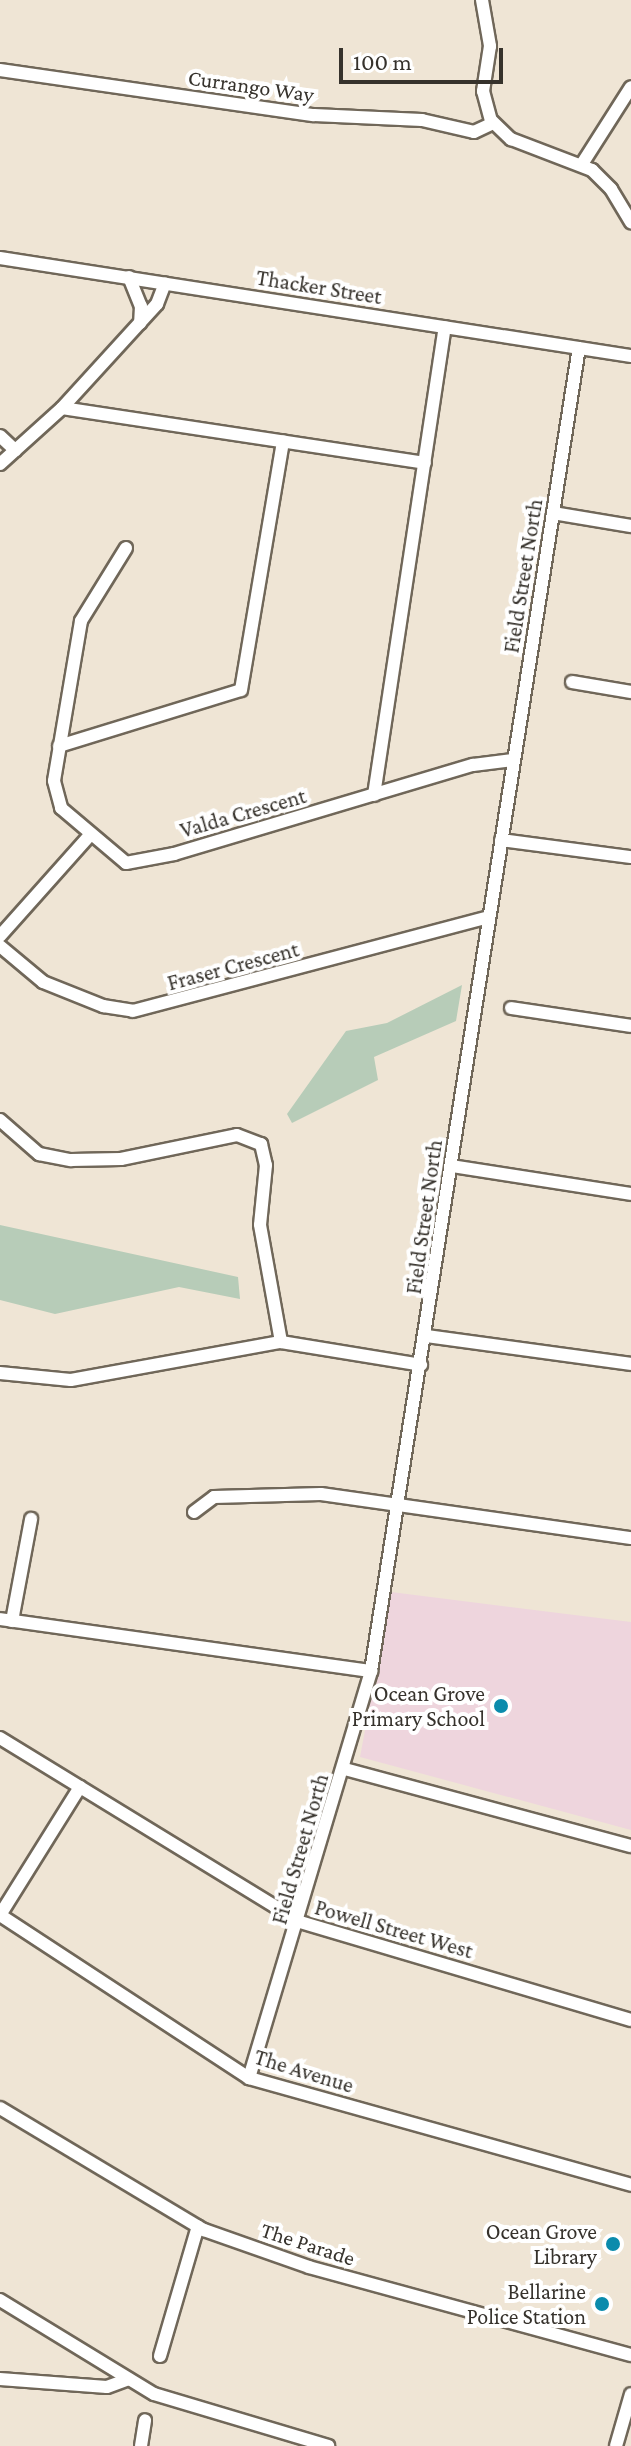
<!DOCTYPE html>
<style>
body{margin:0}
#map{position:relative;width:631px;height:2446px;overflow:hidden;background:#efe5d5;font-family:"Crimson Pro",serif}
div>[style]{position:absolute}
.education>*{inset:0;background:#eed5dd}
.green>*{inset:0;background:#b7ccb8}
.roads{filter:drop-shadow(2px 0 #706759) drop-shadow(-2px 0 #706759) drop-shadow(0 2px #706759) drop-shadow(0 -2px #706759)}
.minor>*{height:12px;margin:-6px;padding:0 6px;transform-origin:6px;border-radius:6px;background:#fff}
.dots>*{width:22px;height:22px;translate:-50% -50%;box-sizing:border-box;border:4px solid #fff;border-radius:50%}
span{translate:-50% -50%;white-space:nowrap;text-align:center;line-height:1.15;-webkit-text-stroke:8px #fff;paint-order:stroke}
.street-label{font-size:22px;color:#36322c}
.poi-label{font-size:22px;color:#36322c}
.right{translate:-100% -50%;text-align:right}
.scale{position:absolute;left:339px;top:48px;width:164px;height:36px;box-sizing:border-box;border:4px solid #36322c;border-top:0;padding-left:10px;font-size:24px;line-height:28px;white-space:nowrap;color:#36322c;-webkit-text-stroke:6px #fff;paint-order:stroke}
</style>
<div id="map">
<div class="education">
<i style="clip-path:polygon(391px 1592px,631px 1622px,631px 1830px,360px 1757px)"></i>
</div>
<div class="green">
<i style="clip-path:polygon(462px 985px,456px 1021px,374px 1057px,378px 1080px,292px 1123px,287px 1114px,346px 1031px,387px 1023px)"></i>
<i style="clip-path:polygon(0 1225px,238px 1277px,240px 1299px,179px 1287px,55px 1314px,0 1300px)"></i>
</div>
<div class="roads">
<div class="minor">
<i style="left:482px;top:0;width:47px;rotate:80.1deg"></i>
<i style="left:490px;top:46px;width:46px;rotate:98.8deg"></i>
<i style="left:483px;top:91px;width:30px;rotate:75deg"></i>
<i style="left:491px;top:120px;width:28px;rotate:44deg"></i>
<i style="left:511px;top:139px;width:87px;rotate:20.9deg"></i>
<i style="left:592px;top:170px;width:27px;rotate:45deg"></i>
<i style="left:611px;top:189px;width:39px;rotate:59deg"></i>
<i style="left:0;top:70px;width:317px;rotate:8.2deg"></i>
<i style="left:314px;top:115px;width:108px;rotate:2.7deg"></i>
<i style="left:422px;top:120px;width:53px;rotate:13deg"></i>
<i style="left:474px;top:132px;width:21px;rotate:-25deg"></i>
<i style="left:582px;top:164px;width:91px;rotate:-57.5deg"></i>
<i style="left:0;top:258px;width:639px;rotate:8.83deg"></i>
<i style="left:129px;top:277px;width:31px;rotate:68deg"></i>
<i style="left:141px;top:306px;width:17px;rotate:93deg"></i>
<i style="left:62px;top:408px;width:367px;rotate:8.6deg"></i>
<i style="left:0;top:436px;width:21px;rotate:43deg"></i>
<i style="left:0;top:464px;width:84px;rotate:-42.1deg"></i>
<i style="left:62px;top:408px;width:141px;rotate:-47.6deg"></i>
<i style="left:157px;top:304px;width:22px;rotate:-69deg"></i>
<i style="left:553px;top:513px;width:79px;rotate:9.5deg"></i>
<i style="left:126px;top:548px;width:86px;rotate:121.7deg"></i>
<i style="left:81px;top:621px;width:162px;rotate:99.6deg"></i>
<i style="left:54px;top:781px;width:28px;rotate:75deg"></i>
<i style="left:61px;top:808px;width:85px;rotate:40.2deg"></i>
<i style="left:126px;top:863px;width:49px;rotate:-10.6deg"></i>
<i style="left:174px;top:854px;width:312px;rotate:-16.6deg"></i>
<i style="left:473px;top:765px;width:40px;rotate:-7.1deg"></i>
<i style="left:572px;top:682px;width:60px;rotate:9.6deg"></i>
<i style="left:59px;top:746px;width:190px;rotate:-17.1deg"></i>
<i style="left:241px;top:690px;width:252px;rotate:-80.4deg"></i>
<i style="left:374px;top:795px;width:473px;rotate:-81.4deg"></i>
<i style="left:501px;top:840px;width:131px;rotate:7.5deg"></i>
<i style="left:0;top:936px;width:135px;rotate:-48.3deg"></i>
<i style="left:0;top:946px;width:56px;rotate:39.9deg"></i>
<i style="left:43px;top:982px;width:65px;rotate:21.8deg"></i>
<i style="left:103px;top:1006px;width:30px;rotate:9deg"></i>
<i style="left:133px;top:1011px;width:368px;rotate:-14.8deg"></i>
<i style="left:511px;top:1008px;width:121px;rotate:8.5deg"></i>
<i style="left:0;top:1120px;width:52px;rotate:41.1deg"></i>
<i style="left:39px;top:1154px;width:33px;rotate:11deg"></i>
<i style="left:71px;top:1160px;width:50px;rotate:-1.1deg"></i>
<i style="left:121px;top:1159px;width:118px;rotate:-11.7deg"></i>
<i style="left:237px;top:1135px;width:26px;rotate:21deg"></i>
<i style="left:261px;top:1144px;width:22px;rotate:77deg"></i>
<i style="left:266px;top:1165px;width:60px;rotate:95.7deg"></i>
<i style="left:260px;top:1225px;width:119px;rotate:79.8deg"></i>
<i style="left:452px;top:1166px;width:181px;rotate:8.9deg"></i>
<i style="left:427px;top:1336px;width:206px;rotate:7.8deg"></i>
<i style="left:0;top:1373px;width:71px;rotate:5.6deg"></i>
<i style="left:71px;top:1380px;width:213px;rotate:-10.3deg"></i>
<i style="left:281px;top:1342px;width:142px;rotate:9.3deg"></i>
<i style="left:194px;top:1512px;width:25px;rotate:-37deg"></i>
<i style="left:214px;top:1497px;width:107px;rotate:-1.6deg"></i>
<i style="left:321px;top:1494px;width:313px;rotate:8.1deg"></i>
<i style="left:0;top:1619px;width:375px;rotate:8deg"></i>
<i style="left:12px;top:1621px;width:104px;rotate:-79.4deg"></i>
<i style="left:0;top:1738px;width:352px;rotate:31.5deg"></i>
<i style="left:300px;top:1922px;width:345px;rotate:16.5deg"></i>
<i style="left:345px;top:1769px;width:296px;rotate:15.1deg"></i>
<i style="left:0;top:1915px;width:298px;rotate:33.2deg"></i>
<i style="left:249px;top:2078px;width:397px;rotate:15.6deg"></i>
<i style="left:0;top:1915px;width:151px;rotate:-58deg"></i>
<i style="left:249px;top:2078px;width:425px;rotate:-73.3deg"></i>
<i style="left:371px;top:1671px;width:1339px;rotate:-81.07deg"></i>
<i style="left:0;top:2108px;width:238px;rotate:30.9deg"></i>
<i style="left:204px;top:2230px;width:111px;rotate:19.4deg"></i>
<i style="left:309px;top:2267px;width:334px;rotate:15.3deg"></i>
<i style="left:0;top:2300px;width:180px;rotate:31.4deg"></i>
<i style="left:154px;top:2394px;width:182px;rotate:16.6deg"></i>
<i style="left:160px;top:2356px;width:135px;rotate:-73.7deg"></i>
<i style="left:0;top:2379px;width:107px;rotate:4.3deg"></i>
<i style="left:107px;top:2387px;width:23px;rotate:-20deg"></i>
<i style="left:141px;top:2446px;width:26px;rotate:-81deg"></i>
<i style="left:616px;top:2446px;width:54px;rotate:-73.9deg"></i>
</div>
</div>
<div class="dots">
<i style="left:501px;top:1706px;background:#0b8bac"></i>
<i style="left:613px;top:2244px;background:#0b8bac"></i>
<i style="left:602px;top:2304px;background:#0b8bac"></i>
</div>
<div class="street-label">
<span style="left:251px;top:86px;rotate:8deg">Currango Way</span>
<span style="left:319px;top:287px;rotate:9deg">Thacker Street</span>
<span style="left:523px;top:576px;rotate:-81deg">Field Street North</span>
<span style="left:243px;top:813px;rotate:-16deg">Valda Crescent</span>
<span style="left:233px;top:966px;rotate:-15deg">Fraser Crescent</span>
<span style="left:424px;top:1217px;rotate:-82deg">Field Street North</span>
<span style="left:300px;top:1849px;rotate:-74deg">Field Street North</span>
<span style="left:394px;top:1929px;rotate:16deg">Powell Street West</span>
<span style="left:304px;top:2071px;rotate:17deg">The Avenue</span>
<span style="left:308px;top:2244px;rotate:18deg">The Parade</span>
</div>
<div class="poi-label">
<span class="right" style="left:485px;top:1706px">Ocean Grove<br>Primary School</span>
<span class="right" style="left:597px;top:2244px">Ocean Grove<br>Library</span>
<span class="right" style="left:586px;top:2304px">Bellarine<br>Police Station</span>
</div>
<div class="scale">100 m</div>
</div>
